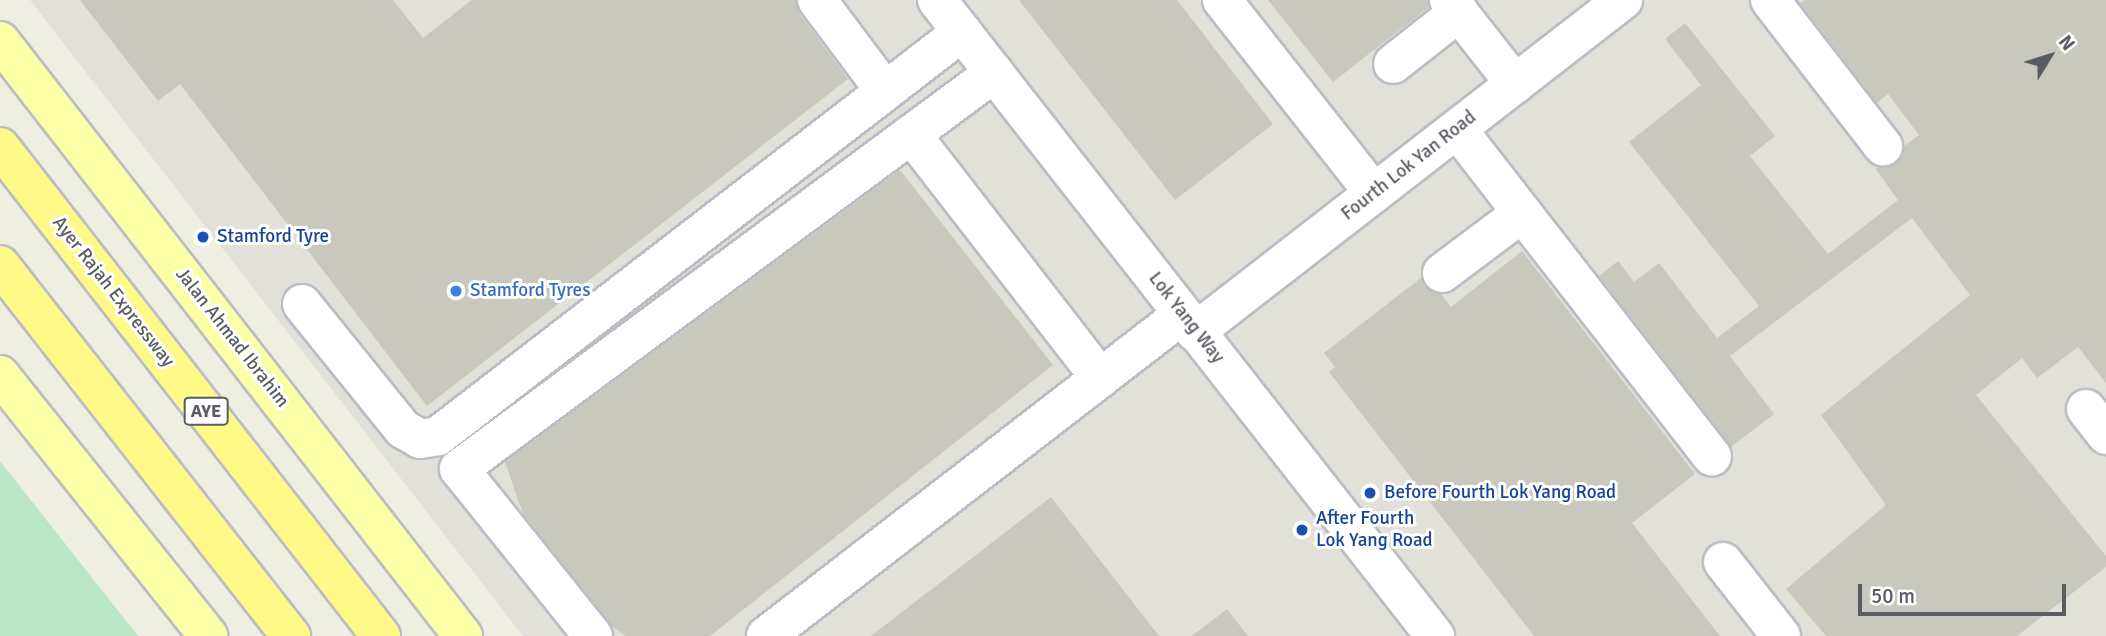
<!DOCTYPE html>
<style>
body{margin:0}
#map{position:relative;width:2106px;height:636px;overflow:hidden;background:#eeeee1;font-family:Signika,sans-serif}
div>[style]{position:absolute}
.industrial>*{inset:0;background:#e1e0d9}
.green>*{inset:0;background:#bbe8c4}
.building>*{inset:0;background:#c9c8be}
.roads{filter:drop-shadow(2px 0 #bcbdc4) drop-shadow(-2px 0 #bcbdc4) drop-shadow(0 2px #bcbdc4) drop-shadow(0 -2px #bcbdc4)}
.minor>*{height:38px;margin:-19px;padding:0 19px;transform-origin:19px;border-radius:19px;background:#fff}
.major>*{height:38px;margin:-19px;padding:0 19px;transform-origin:19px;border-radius:19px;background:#fbffa5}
.highway>*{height:38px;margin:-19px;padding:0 19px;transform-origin:19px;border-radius:19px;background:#fff987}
.dots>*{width:19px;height:19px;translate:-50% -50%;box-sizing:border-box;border:4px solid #fff;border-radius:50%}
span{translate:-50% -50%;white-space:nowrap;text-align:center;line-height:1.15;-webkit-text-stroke:6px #fff;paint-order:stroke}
.shield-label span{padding:2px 5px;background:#fff;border:2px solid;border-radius:5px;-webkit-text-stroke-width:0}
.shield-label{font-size:18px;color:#5a5c63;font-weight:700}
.street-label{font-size:19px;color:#5a5c63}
.transit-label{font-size:19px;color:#164399}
.left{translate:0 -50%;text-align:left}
.shop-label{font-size:19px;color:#366cbe}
.north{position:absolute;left:2015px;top:21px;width:70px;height:70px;-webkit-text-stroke:5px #fff;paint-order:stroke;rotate:52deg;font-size:19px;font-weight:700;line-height:28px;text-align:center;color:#5a5c63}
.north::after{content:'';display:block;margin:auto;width:24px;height:32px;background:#5a5c63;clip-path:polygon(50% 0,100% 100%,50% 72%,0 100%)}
.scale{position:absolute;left:1858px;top:584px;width:208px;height:32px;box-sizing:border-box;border:4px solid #5a5c63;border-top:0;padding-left:9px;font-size:21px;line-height:24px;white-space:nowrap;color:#5a5c63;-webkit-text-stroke:5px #fff;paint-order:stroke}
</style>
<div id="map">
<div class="industrial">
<i style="clip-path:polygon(30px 0,2106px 0,2106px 636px,523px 636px)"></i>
</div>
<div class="green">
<i style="clip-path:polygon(0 461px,138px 636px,0 636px)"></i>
</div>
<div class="building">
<i style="clip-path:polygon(80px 0,393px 0,423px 38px,472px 0,796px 0,799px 13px,848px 79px,427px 406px,180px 84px,158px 101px)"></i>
<i style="clip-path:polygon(1019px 0,1177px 0,1273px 124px,1175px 200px)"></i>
<i style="clip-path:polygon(1268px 0,1428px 0,1429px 7px,1333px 82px)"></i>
<i style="clip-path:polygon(1805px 0,2106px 0,2106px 383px,2078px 347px,2037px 378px,2022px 358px,1976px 395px,2106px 556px,2106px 567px,2017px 636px,1826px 636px,1786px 589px,1886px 505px,1821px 415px,1970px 295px,1912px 218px,1730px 356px,1774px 414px,1731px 447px,1599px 276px,1618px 261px,1634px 282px,1659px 263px,1717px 338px,1759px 306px,1629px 142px,1701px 85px,1665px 39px,1685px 23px,1775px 136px,1750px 156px,1828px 254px,1898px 200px,1875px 168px,1896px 164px,1904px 146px,1919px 135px,1888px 94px,1877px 103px,1800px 3px)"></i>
<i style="clip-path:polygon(900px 170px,1053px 365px,710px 636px,625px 636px,611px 625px,523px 514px,505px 462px)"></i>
<i style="clip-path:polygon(1522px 251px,1695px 474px,1632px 523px,1720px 636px,1534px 636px,1329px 372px,1335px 367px,1324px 353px,1421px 278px,1425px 287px,1441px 294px,1451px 307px)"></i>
<i style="clip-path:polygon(1051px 497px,1159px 636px,871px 636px)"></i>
<i style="clip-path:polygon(1227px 609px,1248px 636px,1192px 636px)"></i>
</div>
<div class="roads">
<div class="minor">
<i style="left:817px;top:0;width:114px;rotate:53.2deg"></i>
<i style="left:937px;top:0;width:808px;rotate:51.94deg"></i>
<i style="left:1222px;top:0;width:246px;rotate:51.8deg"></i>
<i style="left:1449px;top:0;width:107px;rotate:51.8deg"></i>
<i style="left:1770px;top:0;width:185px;rotate:52.3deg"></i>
<i style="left:1393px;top:64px;width:84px;rotate:-38.2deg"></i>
<i style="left:1457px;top:129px;width:415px;rotate:52.1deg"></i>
<i style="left:911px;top:134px;width:309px;rotate:52.2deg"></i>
<i style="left:1442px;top:273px;width:100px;rotate:-36.9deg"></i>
<i style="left:302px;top:304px;width:161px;rotate:51.1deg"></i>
<i style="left:403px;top:429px;width:20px;rotate:30deg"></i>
<i style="left:420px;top:439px;width:18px;rotate:-9deg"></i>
<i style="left:438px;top:436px;width:662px;rotate:-37.63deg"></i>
<i style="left:1195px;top:332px;width:542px;rotate:-37.8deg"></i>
<i style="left:2086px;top:409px;width:33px;rotate:52deg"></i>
<i style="left:1723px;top:562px;width:94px;rotate:51.9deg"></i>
<i style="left:593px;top:636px;width:214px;rotate:-128.7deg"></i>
<i style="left:459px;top:469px;width:666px;rotate:-36.51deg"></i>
<i style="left:766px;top:636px;width:525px;rotate:-37.66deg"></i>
</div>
<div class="major">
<i style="left:0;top:41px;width:754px;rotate:52.11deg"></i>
<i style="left:0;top:375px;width:334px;rotate:51.4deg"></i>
</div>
<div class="highway">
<i style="left:0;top:147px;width:620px;rotate:52.08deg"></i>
<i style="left:0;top:265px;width:472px;rotate:51.9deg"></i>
</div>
</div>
<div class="dots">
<i style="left:203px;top:237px;background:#1a4fb4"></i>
<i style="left:456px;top:291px;background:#3f7fe0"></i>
<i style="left:1370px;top:493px;background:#1a4fb4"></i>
<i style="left:1302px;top:530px;background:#1a4fb4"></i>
</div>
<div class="shield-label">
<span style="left:206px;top:411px">AYE</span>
</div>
<div class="street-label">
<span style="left:1409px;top:166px;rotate:-38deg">Fourth Lok Yan Road</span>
<span style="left:113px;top:292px;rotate:52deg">Ayer Rajah Expressway</span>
<span style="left:1186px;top:318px;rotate:52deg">Lok Yang Way</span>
<span style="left:232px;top:338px;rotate:52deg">Jalan Ahmad Ibrahim</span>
</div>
<div class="transit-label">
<span class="left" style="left:217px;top:237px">Stamford Tyre</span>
<span class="left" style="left:1384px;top:493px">Before Fourth Lok Yang Road</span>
<span class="left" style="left:1316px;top:530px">After Fourth<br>Lok Yang Road</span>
</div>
<div class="shop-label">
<span class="left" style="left:470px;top:291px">Stamford Tyres</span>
</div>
<div class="north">N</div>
<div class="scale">50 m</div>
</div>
